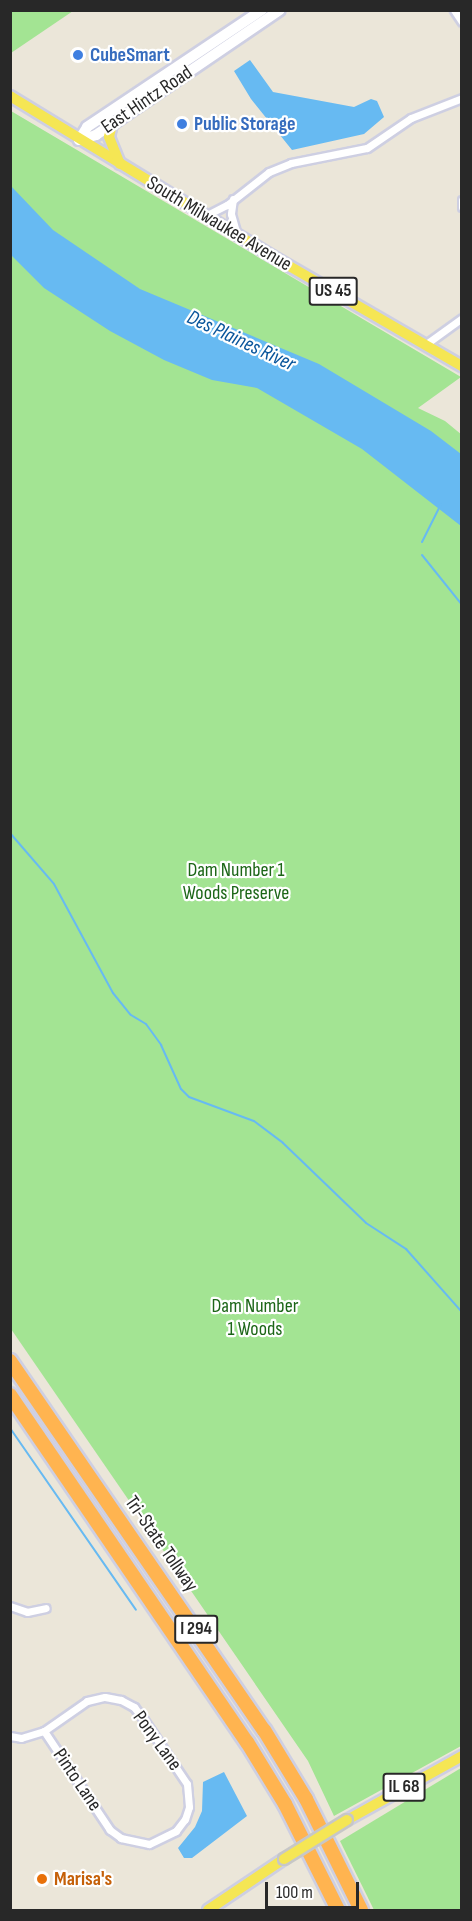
<!DOCTYPE html>
<style>
body{margin:0}
#map{position:relative;width:472px;height:1921px;overflow:hidden;background:#ebe6d9;font-family:"Sofia Sans Condensed",sans-serif}
div>[style]{position:absolute}
.green>*{inset:0;background:#a3e493}
.water>*{inset:0;background:#67baf2}
.stream>*{height:2px;margin:-1px;padding:0 1px;transform-origin:1px;border-radius:1px;background:#67baf2}
.roads{filter:drop-shadow(2px 0 #cecfe2) drop-shadow(-2px 0 #cecfe2) drop-shadow(0 2px #cecfe2) drop-shadow(0 -2px #cecfe2)}
.street>*{height:7px;margin:-3.5px;padding:0 3.5px;transform-origin:3.5px;border-radius:3.5px;background:#fff}
.secondary>*{height:10px;margin:-5px;padding:0 5px;transform-origin:5px;border-radius:5px;background:#fff}
.primary>*{height:10px;margin:-5px;padding:0 5px;transform-origin:5px;border-radius:5px;background:#f5e654}
.highway>*{height:14px;margin:-7px;padding:0 7px;transform-origin:7px;border-radius:7px;background:#ffb450}
.bridges{filter:drop-shadow(2px 0 #c7c7c7) drop-shadow(-2px 0 #c7c7c7) drop-shadow(0 2px #c7c7c7) drop-shadow(0 -2px #c7c7c7)}
.primary-bridge>*{height:10px;margin:-5px;padding:0 5px;transform-origin:5px;border-radius:5px;background:#f5e654}
.dots>*{width:16px;height:16px;translate:-50% -50%;box-sizing:border-box;border:3px solid #fff;border-radius:50%}
span{translate:-50% -50%;white-space:nowrap;text-align:center;line-height:1.15;-webkit-text-stroke:4.5px #fff;paint-order:stroke}
.shield-label span{padding:2px 4px;background:#fff;border:2px solid;border-radius:4px;-webkit-text-stroke-width:0}
.shield-label{font-size:18px;color:#282828;font-weight:700}
.shop-label{font-size:20px;color:#366cbe;font-weight:700}
.left{translate:0 -50%;text-align:left}
.street-label{font-size:20px;color:#282828}
.park-label{font-size:20px;color:#1c6617}
.food-label{font-size:20px;color:#c56008;font-weight:700}
.water-label{font-size:21px;color:#09559b;font-style:italic}
.frame{position:absolute;inset:0;border:12px solid #282828;pointer-events:none}
.scale{position:absolute;left:265px;top:1882px;width:94px;height:27px;box-sizing:border-box;border:3px solid #282828;border-top:0;padding-left:8px;font-size:18px;line-height:21px;white-space:nowrap;color:#282828;-webkit-text-stroke:4px #fff;paint-order:stroke}
</style>
<div id="map">
<div class="green">
<i style="clip-path:polygon(11px 10px,73px 10px,73px 11px,11px 53px)"></i>
<i style="clip-path:polygon(11px 111px,461px 377px,418px 408px,445px 421px,462px 435px,461px 1746px,334px 1816px,308px 1761px,11px 1329px)"></i>
<i style="clip-path:polygon(461px 1768px,461px 1910px,374px 1910px,340px 1841px)"></i>
</div>
<div class="water">
<i style="clip-path:polygon(250px 60px,273px 92px,354px 107px,371px 99px,377px 101px,384px 117px,364px 134px,292px 150px,251px 99px,234px 71px)"></i>
<i style="clip-path:polygon(11px 186px,53px 230px,140px 289px,319px 364px,431px 431px,461px 454px,461px 526px,362px 449px,257px 388px,212px 380px,164px 360px,110px 331px,44px 288px,11px 255px)"></i>
<i style="clip-path:polygon(224px 1772px,247px 1816px,192px 1858px,184px 1858px,178px 1848px,195px 1827px,202px 1811px,203px 1782px)"></i>
</div>
<div class="stream">
<i style="left:422px;top:542px;width:42px;rotate:-63.4deg"></i>
<i style="left:422px;top:555px;width:64px;rotate:51.3deg"></i>
<i style="left:10px;top:833px;width:67px;rotate:49.2deg"></i>
<i style="left:54px;top:884px;width:124px;rotate:61.6deg"></i>
<i style="left:113px;top:993px;width:28px;rotate:51deg"></i>
<i style="left:131px;top:1015px;width:17px;rotate:31deg"></i>
<i style="left:146px;top:1024px;width:26px;rotate:54deg"></i>
<i style="left:161px;top:1045px;width:48px;rotate:65.6deg"></i>
<i style="left:181px;top:1089px;width:11px;rotate:45deg"></i>
<i style="left:189px;top:1097px;width:69px;rotate:20.3deg"></i>
<i style="left:254px;top:1121px;width:36px;rotate:37deg"></i>
<i style="left:283px;top:1143px;width:115px;rotate:43.9deg"></i>
<i style="left:366px;top:1223px;width:48px;rotate:33deg"></i>
<i style="left:406px;top:1249px;width:84px;rotate:48.4deg"></i>
<i style="left:10px;top:1428px;width:221px;rotate:55.3deg"></i>
</div>
<div class="roads">
<div class="street">
<i style="left:454px;top:10px;width:14px;rotate:56deg"></i>
<i style="left:233px;top:199px;width:15px;rotate:98deg"></i>
<i style="left:231px;top:214px;width:22px;rotate:74deg"></i>
<i style="left:462px;top:200px;width:7px;rotate:90deg"></i>
<i style="left:205px;top:216px;width:25px;rotate:-27deg"></i>
<i style="left:227px;top:205px;width:53px;rotate:-38.2deg"></i>
<i style="left:269px;top:172px;width:24px;rotate:-22deg"></i>
<i style="left:291px;top:163px;width:77px;rotate:-11.2deg"></i>
<i style="left:367px;top:148px;width:53px;rotate:-34.3deg"></i>
<i style="left:411px;top:118px;width:55px;rotate:-21.4deg"></i>
<i style="left:426px;top:344px;width:44px;rotate:-35.8deg"></i>
<i style="left:10px;top:1606px;width:18px;rotate:19deg"></i>
<i style="left:27px;top:1612px;width:19px;rotate:-12deg"></i>
<i style="left:10px;top:1736px;width:11px;rotate:10deg"></i>
<i style="left:21px;top:1738px;width:24px;rotate:-17deg"></i>
<i style="left:44px;top:1731px;width:52px;rotate:-34.9deg"></i>
<i style="left:87px;top:1701px;width:18px;rotate:-13deg"></i>
<i style="left:105px;top:1697px;width:16px;rotate:11deg"></i>
<i style="left:121px;top:1700px;width:15px;rotate:28deg"></i>
<i style="left:134px;top:1707px;width:16px;rotate:52deg"></i>
<i style="left:144px;top:1720px;width:77px;rotate:56.1deg"></i>
<i style="left:187px;top:1784px;width:23px;rotate:85deg"></i>
<i style="left:189px;top:1807px;width:13px;rotate:108deg"></i>
<i style="left:185px;top:1819px;width:15px;rotate:127deg"></i>
<i style="left:176px;top:1831px;width:30px;rotate:154deg"></i>
<i style="left:149px;top:1844px;width:29px;rotate:-168deg"></i>
<i style="left:121px;top:1838px;width:14px;rotate:-144deg"></i>
<i style="left:110px;top:1830px;width:119px;rotate:-123.7deg"></i>
</div>
<div class="secondary">
<i style="left:79px;top:140px;width:18px;rotate:-16deg"></i>
<i style="left:96px;top:135px;width:222px;rotate:-34.2deg"></i>
<i style="left:79px;top:140px;width:15px;rotate:-58deg"></i>
<i style="left:87px;top:127px;width:211px;rotate:-33.8deg"></i>
</div>
<div class="primary">
<i style="left:10px;top:96px;width:307px;rotate:31.4deg"></i>
<i style="left:272px;top:256px;width:220px;rotate:30.1deg"></i>
<i style="left:112px;top:124px;width:13px;rotate:103deg"></i>
<i style="left:109px;top:137px;width:29px;rotate:68deg"></i>
<i style="left:347px;top:1820px;width:132px;rotate:-29.1deg"></i>
<i style="left:208px;top:1910px;width:92px;rotate:-33.9deg"></i>
</div>
<div class="highway">
<i style="left:10px;top:1361px;width:448px;rotate:55.5deg"></i>
<i style="left:264px;top:1730px;width:81px;rotate:58.7deg"></i>
<i style="left:306px;top:1799px;width:124px;rotate:63.6deg"></i>
<i style="left:10px;top:1395px;width:420px;rotate:55.7deg"></i>
<i style="left:247px;top:1742px;width:73px;rotate:58.5deg"></i>
<i style="left:285px;top:1804px;width:119px;rotate:63.4deg"></i>
</div>
</div>
<div class="bridges">
<div class="primary-bridge">
<i style="left:284px;top:1859px;width:74px;rotate:-31.8deg"></i>
</div>
</div>
<div class="dots">
<i style="left:78px;top:55px;background:#3f7fe0"></i>
<i style="left:182px;top:124px;background:#3f7fe0"></i>
<i style="left:42px;top:1879px;background:#e8710a"></i>
</div>
<div class="shield-label">
<span style="left:333px;top:291px">US 45</span>
<span style="left:196px;top:1629px">I 294</span>
<span style="left:404px;top:1787px">IL 68</span>
</div>
<div class="shop-label">
<span class="left" style="left:90px;top:55px">CubeSmart</span>
<span class="left" style="left:194px;top:124px">Public Storage</span>
</div>
<div class="street-label">
<span style="left:147px;top:100px;rotate:-34deg">East Hintz Road</span>
<span style="left:219px;top:224px;rotate:31deg">South Milwaukee Avenue</span>
<span style="left:161px;top:1544px;rotate:55deg">Tri-State Tollway</span>
<span style="left:157px;top:1741px;rotate:54deg">Pony Lane</span>
<span style="left:77px;top:1780px;rotate:56deg">Pinto Lane</span>
</div>
<div class="park-label">
<span style="left:236px;top:882px">Dam Number 1<br>Woods Preserve</span>
<span style="left:255px;top:1318px">Dam Number<br>1 Woods</span>
</div>
<div class="food-label">
<span class="left" style="left:54px;top:1879px">Marisa's</span>
</div>
<div class="water-label">
<span style="left:241px;top:341px;rotate:25deg">Des Plaines River</span>
</div>
<div class="frame"></div>
<div class="scale">100 m</div>
</div>
